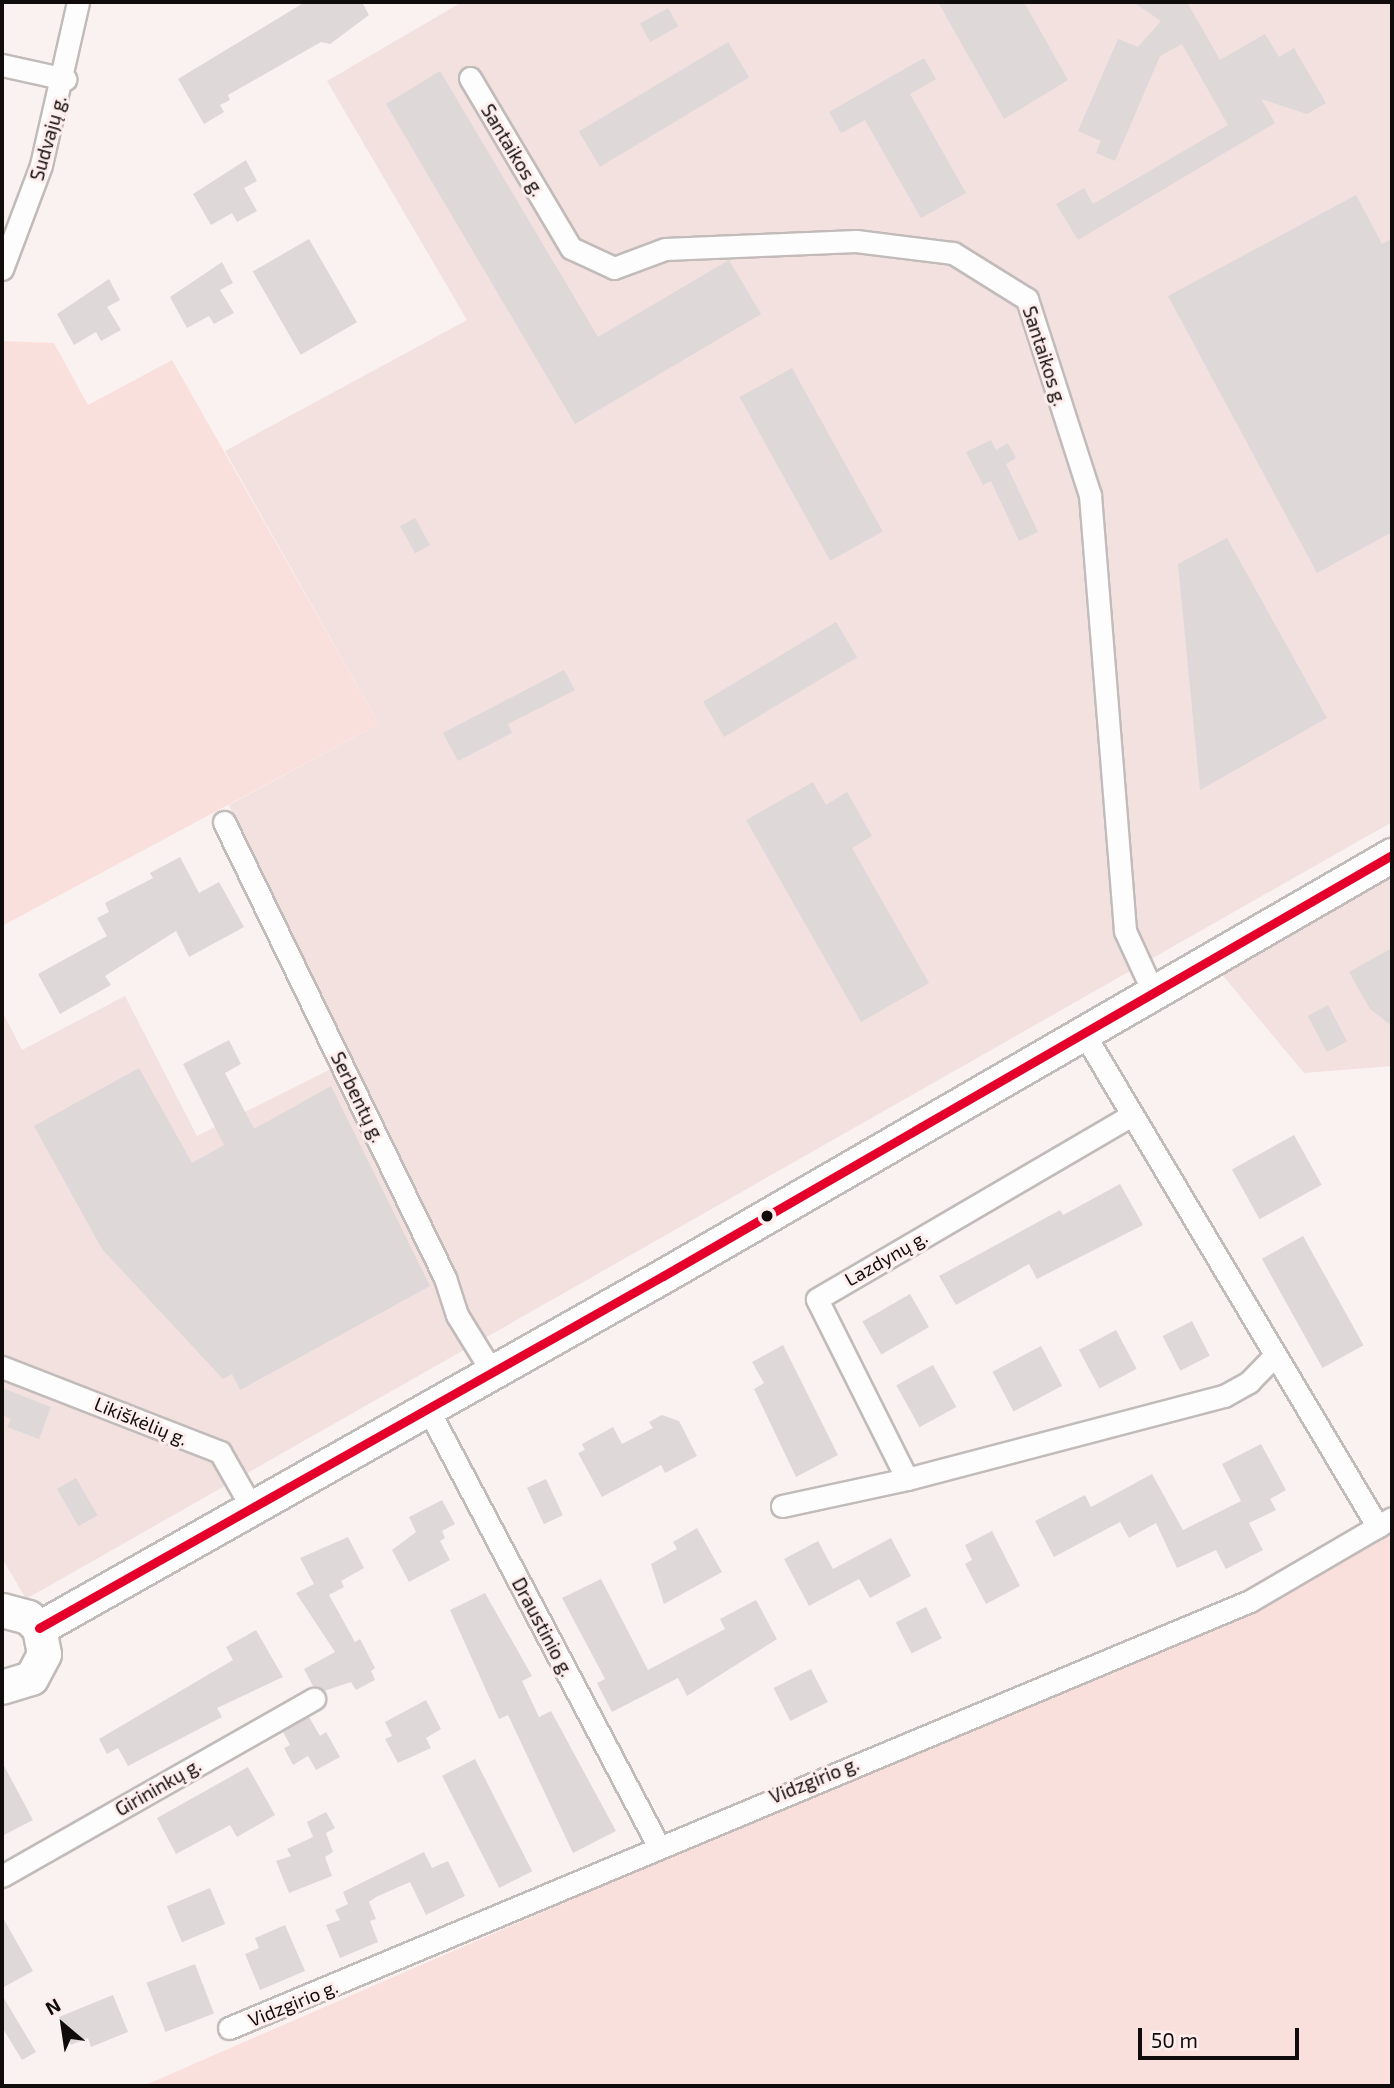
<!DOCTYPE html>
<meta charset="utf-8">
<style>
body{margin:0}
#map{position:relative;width:1394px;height:2088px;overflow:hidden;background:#faf2f1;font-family:"Exo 2",sans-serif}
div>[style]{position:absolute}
.built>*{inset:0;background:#f2e1df}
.green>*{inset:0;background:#fae0dd}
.building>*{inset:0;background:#ded8d8;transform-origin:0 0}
.roads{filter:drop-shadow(2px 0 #c1bbba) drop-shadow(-2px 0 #c1bbba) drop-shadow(0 2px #c1bbba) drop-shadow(0 -2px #c1bbba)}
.street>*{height:21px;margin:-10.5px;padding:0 10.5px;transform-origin:10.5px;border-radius:10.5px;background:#fefdfd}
.primary>*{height:33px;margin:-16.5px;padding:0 16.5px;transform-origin:16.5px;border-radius:16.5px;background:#fefdfd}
.bus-1>*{height:9px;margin:-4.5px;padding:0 4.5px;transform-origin:4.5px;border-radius:4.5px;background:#e4002b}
.dots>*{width:19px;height:19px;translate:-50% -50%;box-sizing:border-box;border:4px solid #feeeed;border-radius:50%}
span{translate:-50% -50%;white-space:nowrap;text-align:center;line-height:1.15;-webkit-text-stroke:6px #feeeed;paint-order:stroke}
.street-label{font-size:19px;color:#110c0c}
.frame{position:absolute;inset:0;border:4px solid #110c0c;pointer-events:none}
.north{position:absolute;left:28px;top:1990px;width:70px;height:70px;-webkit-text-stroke:5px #feeeed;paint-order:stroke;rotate:331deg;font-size:19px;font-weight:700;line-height:28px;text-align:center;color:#110c0c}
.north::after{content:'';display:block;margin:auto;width:24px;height:32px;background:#110c0c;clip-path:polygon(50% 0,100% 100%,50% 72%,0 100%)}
.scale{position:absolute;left:1138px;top:2028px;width:161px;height:32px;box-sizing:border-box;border:4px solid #110c0c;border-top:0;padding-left:9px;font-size:21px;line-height:24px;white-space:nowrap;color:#110c0c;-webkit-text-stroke:5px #feeeed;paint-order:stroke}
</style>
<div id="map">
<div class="built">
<i style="clip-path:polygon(462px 2px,1392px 2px,1392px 822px,26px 1599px,2px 1558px,2px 1011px,22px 1050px,125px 996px,197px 1136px,349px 1060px,229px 805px,379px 724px,225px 451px,467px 320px,327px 81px)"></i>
<i style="clip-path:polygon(1392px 872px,1392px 1066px,1304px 1073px,1219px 971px)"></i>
</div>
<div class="green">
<i style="clip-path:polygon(2px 341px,54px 343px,88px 405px,172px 360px,379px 724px,2px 926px)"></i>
<i style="clip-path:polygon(1392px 1525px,1392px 2086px,143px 2086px,1294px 1585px)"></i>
</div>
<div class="building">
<i style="clip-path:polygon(305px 2px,362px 2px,369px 15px,330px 44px,321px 42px,228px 95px,230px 100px,220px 105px,224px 112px,204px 124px,178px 79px)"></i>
<i style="clip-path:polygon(938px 2px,1024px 2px,1068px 80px,1004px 119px)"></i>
<i style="clip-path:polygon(1133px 2px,1187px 2px,1220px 60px,1265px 34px,1279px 57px,1294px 48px,1326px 103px,1307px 114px,1261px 99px,1275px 123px,1078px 240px,1056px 204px,1084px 188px,1093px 204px,1228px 125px,1182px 44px,1160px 56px,1115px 161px,1096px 153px,1101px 141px,1078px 131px,1118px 39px,1138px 47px,1161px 21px)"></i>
<i style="left:668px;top:8px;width:21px;height:32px;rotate:61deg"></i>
<i style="left:728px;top:42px;width:41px;height:174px;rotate:59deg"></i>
<i style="clip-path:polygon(924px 58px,936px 79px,910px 94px,966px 193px,921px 218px,865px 120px,841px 133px,829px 112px)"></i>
<i style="clip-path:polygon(440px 71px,598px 337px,729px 260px,761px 314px,575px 424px,386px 104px)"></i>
<i style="clip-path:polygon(246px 160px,257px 181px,244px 188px,257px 211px,237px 222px,232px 213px,211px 225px,193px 194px)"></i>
<i style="clip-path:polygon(1356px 195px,1382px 244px,1392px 239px,1392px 532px,1317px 573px,1168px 296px)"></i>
<i style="left:309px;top:239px;width:96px;height:65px;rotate:60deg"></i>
<i style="clip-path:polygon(222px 262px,233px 283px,220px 290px,234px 313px,214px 324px,209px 316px,187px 328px,170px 297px)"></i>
<i style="clip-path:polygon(109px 279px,120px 300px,107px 307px,121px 330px,101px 341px,96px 332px,74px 345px,57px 314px)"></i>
<i style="left:792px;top:368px;width:187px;height:60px;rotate:61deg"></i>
<i style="clip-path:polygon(991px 440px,996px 450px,1008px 443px,1016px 458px,1006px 464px,1038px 532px,1019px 541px,991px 481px,983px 485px,966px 452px)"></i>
<i style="left:415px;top:518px;width:31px;height:17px;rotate:61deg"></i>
<i style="clip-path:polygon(1227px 538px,1327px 718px,1200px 790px,1178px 564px)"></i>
<i style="left:836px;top:622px;width:41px;height:155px;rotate:59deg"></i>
<i style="clip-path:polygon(564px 670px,575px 690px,508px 724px,512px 733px,458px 761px,443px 733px)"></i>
<i style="clip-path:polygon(813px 782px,826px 805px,847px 792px,872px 836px,852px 848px,929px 983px,861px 1022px,746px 820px)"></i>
<i style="clip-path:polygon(180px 857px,199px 893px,219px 882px,244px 927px,189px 957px,176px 931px,105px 976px,111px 985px,60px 1014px,38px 974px,107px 936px,97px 918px,109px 912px,105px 903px,153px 878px,150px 873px)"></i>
<i style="clip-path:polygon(1392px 948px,1392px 1026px,1370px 1009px,1349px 972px)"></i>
<i style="left:1328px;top:1005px;width:41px;height:23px;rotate:62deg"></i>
<i style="clip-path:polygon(229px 1040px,241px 1064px,225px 1073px,254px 1129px,331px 1086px,430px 1286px,240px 1390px,232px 1374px,223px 1379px,102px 1249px,34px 1126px,139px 1068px,192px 1163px,224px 1145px,183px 1064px)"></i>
<i style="left:1294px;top:1135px;width:57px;height:71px;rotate:61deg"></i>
<i style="clip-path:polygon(1120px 1184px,1143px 1225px,1037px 1279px,1029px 1264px,956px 1305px,939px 1276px,1060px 1210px,1063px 1215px)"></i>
<i style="left:1303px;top:1236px;width:125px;height:47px;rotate:61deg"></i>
<i style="left:910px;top:1294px;width:38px;height:55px;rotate:60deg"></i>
<i style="left:1192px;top:1321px;width:39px;height:33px;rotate:63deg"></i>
<i style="left:1116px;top:1330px;width:44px;height:42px;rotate:62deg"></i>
<i style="clip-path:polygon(783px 1345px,838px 1455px,796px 1477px,754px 1389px,764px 1383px,752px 1362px)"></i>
<i style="left:1041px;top:1346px;width:45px;height:55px;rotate:62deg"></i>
<i style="left:933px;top:1365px;width:48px;height:42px;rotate:61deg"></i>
<i style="clip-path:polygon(2px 1388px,51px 1407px,39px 1439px,7px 1427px,11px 1419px,2px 1415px)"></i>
<i style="clip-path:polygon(662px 1415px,679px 1421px,697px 1456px,665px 1473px,661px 1465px,602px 1497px,578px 1453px,585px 1450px,582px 1444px,613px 1427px,622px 1444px,653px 1428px,649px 1422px)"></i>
<i style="clip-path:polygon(1261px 1444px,1286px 1490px,1270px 1499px,1276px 1510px,1249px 1523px,1263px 1550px,1226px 1569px,1216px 1550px,1177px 1568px,1156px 1523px,1129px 1538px,1120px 1522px,1054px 1557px,1035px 1521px,1085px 1495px,1091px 1507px,1152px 1474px,1183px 1530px,1241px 1501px,1222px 1464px)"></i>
<i style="left:76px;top:1478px;width:43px;height:22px;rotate:60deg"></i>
<i style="left:546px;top:1479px;width:40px;height:21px;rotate:65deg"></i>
<i style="clip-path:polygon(442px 1500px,455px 1524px,442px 1531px,445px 1538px,440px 1541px,450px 1560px,409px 1582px,392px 1550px,416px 1532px,409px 1517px)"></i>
<i style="clip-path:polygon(697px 1528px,722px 1572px,664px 1604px,651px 1564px,677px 1549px,673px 1542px)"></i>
<i style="clip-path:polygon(992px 1531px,1020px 1586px,986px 1604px,965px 1564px,972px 1560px,965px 1545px)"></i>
<i style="clip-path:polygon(348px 1537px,364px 1568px,341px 1581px,344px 1587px,329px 1595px,355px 1642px,360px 1639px,375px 1668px,371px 1671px,375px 1680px,356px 1690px,351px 1682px,324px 1691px,313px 1686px,304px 1669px,335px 1652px,296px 1593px,314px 1584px,300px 1558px)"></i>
<i style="clip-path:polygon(891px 1538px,911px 1576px,870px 1598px,859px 1579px,809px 1606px,784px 1559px,818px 1541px,833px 1569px)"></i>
<i style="clip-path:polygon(601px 1579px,648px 1670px,725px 1629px,720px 1619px,756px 1600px,777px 1639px,687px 1696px,678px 1678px,612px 1712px,597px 1683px,605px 1679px,562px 1598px)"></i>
<i style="clip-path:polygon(485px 1593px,532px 1676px,522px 1681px,539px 1717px,551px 1711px,616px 1831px,573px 1853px,508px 1715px,499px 1719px,450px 1610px)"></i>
<i style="left:926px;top:1607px;width:35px;height:34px;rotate:63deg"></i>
<i style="clip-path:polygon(256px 1630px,283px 1677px,217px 1708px,222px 1717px,128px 1766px,118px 1748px,107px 1754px,99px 1739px,233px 1660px,226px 1647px)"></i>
<i style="left:811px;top:1669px;width:37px;height:42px;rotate:63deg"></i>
<i style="clip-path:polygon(426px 1700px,441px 1729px,426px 1738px,431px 1748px,398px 1763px,385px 1739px,392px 1736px,385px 1722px)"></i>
<i style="clip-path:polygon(309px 1717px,320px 1736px,326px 1732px,340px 1757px,316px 1770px,308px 1756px,293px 1765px,284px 1748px,290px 1745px,283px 1732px)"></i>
<i style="left:475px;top:1759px;width:126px;height:37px;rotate:63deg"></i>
<i style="clip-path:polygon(2px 1762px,33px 1820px,2px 1836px)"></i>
<i style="clip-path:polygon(248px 1767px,275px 1815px,237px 1837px,230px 1825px,176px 1854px,157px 1818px)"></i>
<i style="clip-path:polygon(326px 1812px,335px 1828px,326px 1833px,333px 1852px,325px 1857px,332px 1876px,289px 1893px,276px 1861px,291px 1856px,287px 1849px,313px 1837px,307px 1822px)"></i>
<i style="clip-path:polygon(424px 1852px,432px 1868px,448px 1861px,465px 1896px,426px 1915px,410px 1882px,376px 1897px,369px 1902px,376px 1919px,370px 1921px,378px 1942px,340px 1958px,326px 1925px,340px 1920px,335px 1910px,348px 1904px,343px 1892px)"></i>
<i style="left:210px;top:1888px;width:39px;height:47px;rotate:67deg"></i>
<i style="clip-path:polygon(2px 1916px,33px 1971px,2px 1988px)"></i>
<i style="clip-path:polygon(285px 1925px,305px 1971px,260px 1990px,245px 1954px,259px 1948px,255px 1938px)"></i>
<i style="left:195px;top:1964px;width:53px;height:52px;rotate:69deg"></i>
<i style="clip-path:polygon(2px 1995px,36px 2052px,22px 2060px,2px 2027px)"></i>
<i style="clip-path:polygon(113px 1995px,128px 2032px,91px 2047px,88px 2038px,71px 2045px,59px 2017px)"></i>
</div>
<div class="roads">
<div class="street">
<i style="left:2px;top:65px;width:65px;rotate:12.5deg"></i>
<i style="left:470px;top:78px;width:198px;rotate:59.3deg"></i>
<i style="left:571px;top:248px;width:47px;rotate:24.9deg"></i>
<i style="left:614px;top:268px;width:54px;rotate:-20.4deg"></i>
<i style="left:665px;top:249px;width:191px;rotate:-2.4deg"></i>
<i style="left:856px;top:241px;width:98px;rotate:7.1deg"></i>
<i style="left:953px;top:253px;width:87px;rotate:31.9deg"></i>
<i style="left:1027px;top:299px;width:206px;rotate:72.2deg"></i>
<i style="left:1090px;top:495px;width:437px;rotate:85.4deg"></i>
<i style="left:1125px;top:931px;width:67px;rotate:65.3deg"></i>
<i style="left:2px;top:269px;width:111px;rotate:-69.4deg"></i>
<i style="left:41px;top:165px;width:167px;rotate:-77.2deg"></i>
<i style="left:224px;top:822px;width:507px;rotate:64.14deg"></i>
<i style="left:445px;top:1278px;width:39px;rotate:72deg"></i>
<i style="left:457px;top:1315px;width:67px;rotate:58.4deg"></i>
<i style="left:1083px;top:1032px;width:576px;rotate:59.21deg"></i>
<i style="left:2px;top:1367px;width:234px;rotate:21.3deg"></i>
<i style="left:220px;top:1452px;width:64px;rotate:60.3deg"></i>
<i style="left:428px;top:1409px;width:493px;rotate:62.2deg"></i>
<i style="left:907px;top:1479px;width:201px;rotate:-116.6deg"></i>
<i style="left:817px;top:1299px;width:363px;rotate:-30.3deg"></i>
<i style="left:782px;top:1506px;width:128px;rotate:-12.2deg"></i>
<i style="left:907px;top:1479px;width:328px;rotate:-14.7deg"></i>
<i style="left:1224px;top:1396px;width:29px;rotate:-29deg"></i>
<i style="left:1249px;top:1382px;width:35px;rotate:-46deg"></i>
<i style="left:2px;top:1876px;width:359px;rotate:-29.6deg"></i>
<i style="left:229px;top:2028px;width:1107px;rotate:-22.7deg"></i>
<i style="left:1250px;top:1601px;width:164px;rotate:-30.3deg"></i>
</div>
<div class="primary">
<i style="left:2px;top:1610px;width:27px;rotate:15deg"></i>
<i style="left:28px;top:1617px;width:16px;rotate:45deg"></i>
<i style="left:39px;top:1628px;width:26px;rotate:79deg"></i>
<i style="left:44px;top:1654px;width:27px;rotate:118deg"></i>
<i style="left:31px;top:1678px;width:30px;rotate:163deg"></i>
<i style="left:39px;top:1628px;width:716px;rotate:-29.43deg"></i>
<i style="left:663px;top:1276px;width:842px;rotate:-30.01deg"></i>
</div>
</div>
<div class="bus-1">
<i style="left:39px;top:1628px;width:716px;rotate:-29.43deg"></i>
<i style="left:663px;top:1276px;width:842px;rotate:-30.01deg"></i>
</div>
<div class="dots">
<i style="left:767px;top:1216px;background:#110c0c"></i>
</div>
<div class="street-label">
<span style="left:48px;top:138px;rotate:-74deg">Sudvajų g.</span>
<span style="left:513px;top:150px;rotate:59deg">Santaikos g.</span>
<span style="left:1045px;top:356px;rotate:72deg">Santaikos g.</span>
<span style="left:358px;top:1097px;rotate:64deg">Serbentų g.</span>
<span style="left:886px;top:1258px;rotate:-30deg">Lazdynų g.</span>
<span style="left:141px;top:1421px;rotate:22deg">Likiškėlių g.</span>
<span style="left:543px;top:1627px;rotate:62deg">Draustinio g.</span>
<span style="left:814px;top:1780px;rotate:-22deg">Vidzgirio g.</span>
<span style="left:158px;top:1787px;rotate:-30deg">Girininkų g.</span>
<span style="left:293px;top:2003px;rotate:-22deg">Vidzgirio g.</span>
</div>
<div class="frame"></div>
<div class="north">N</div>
<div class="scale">50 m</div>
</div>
